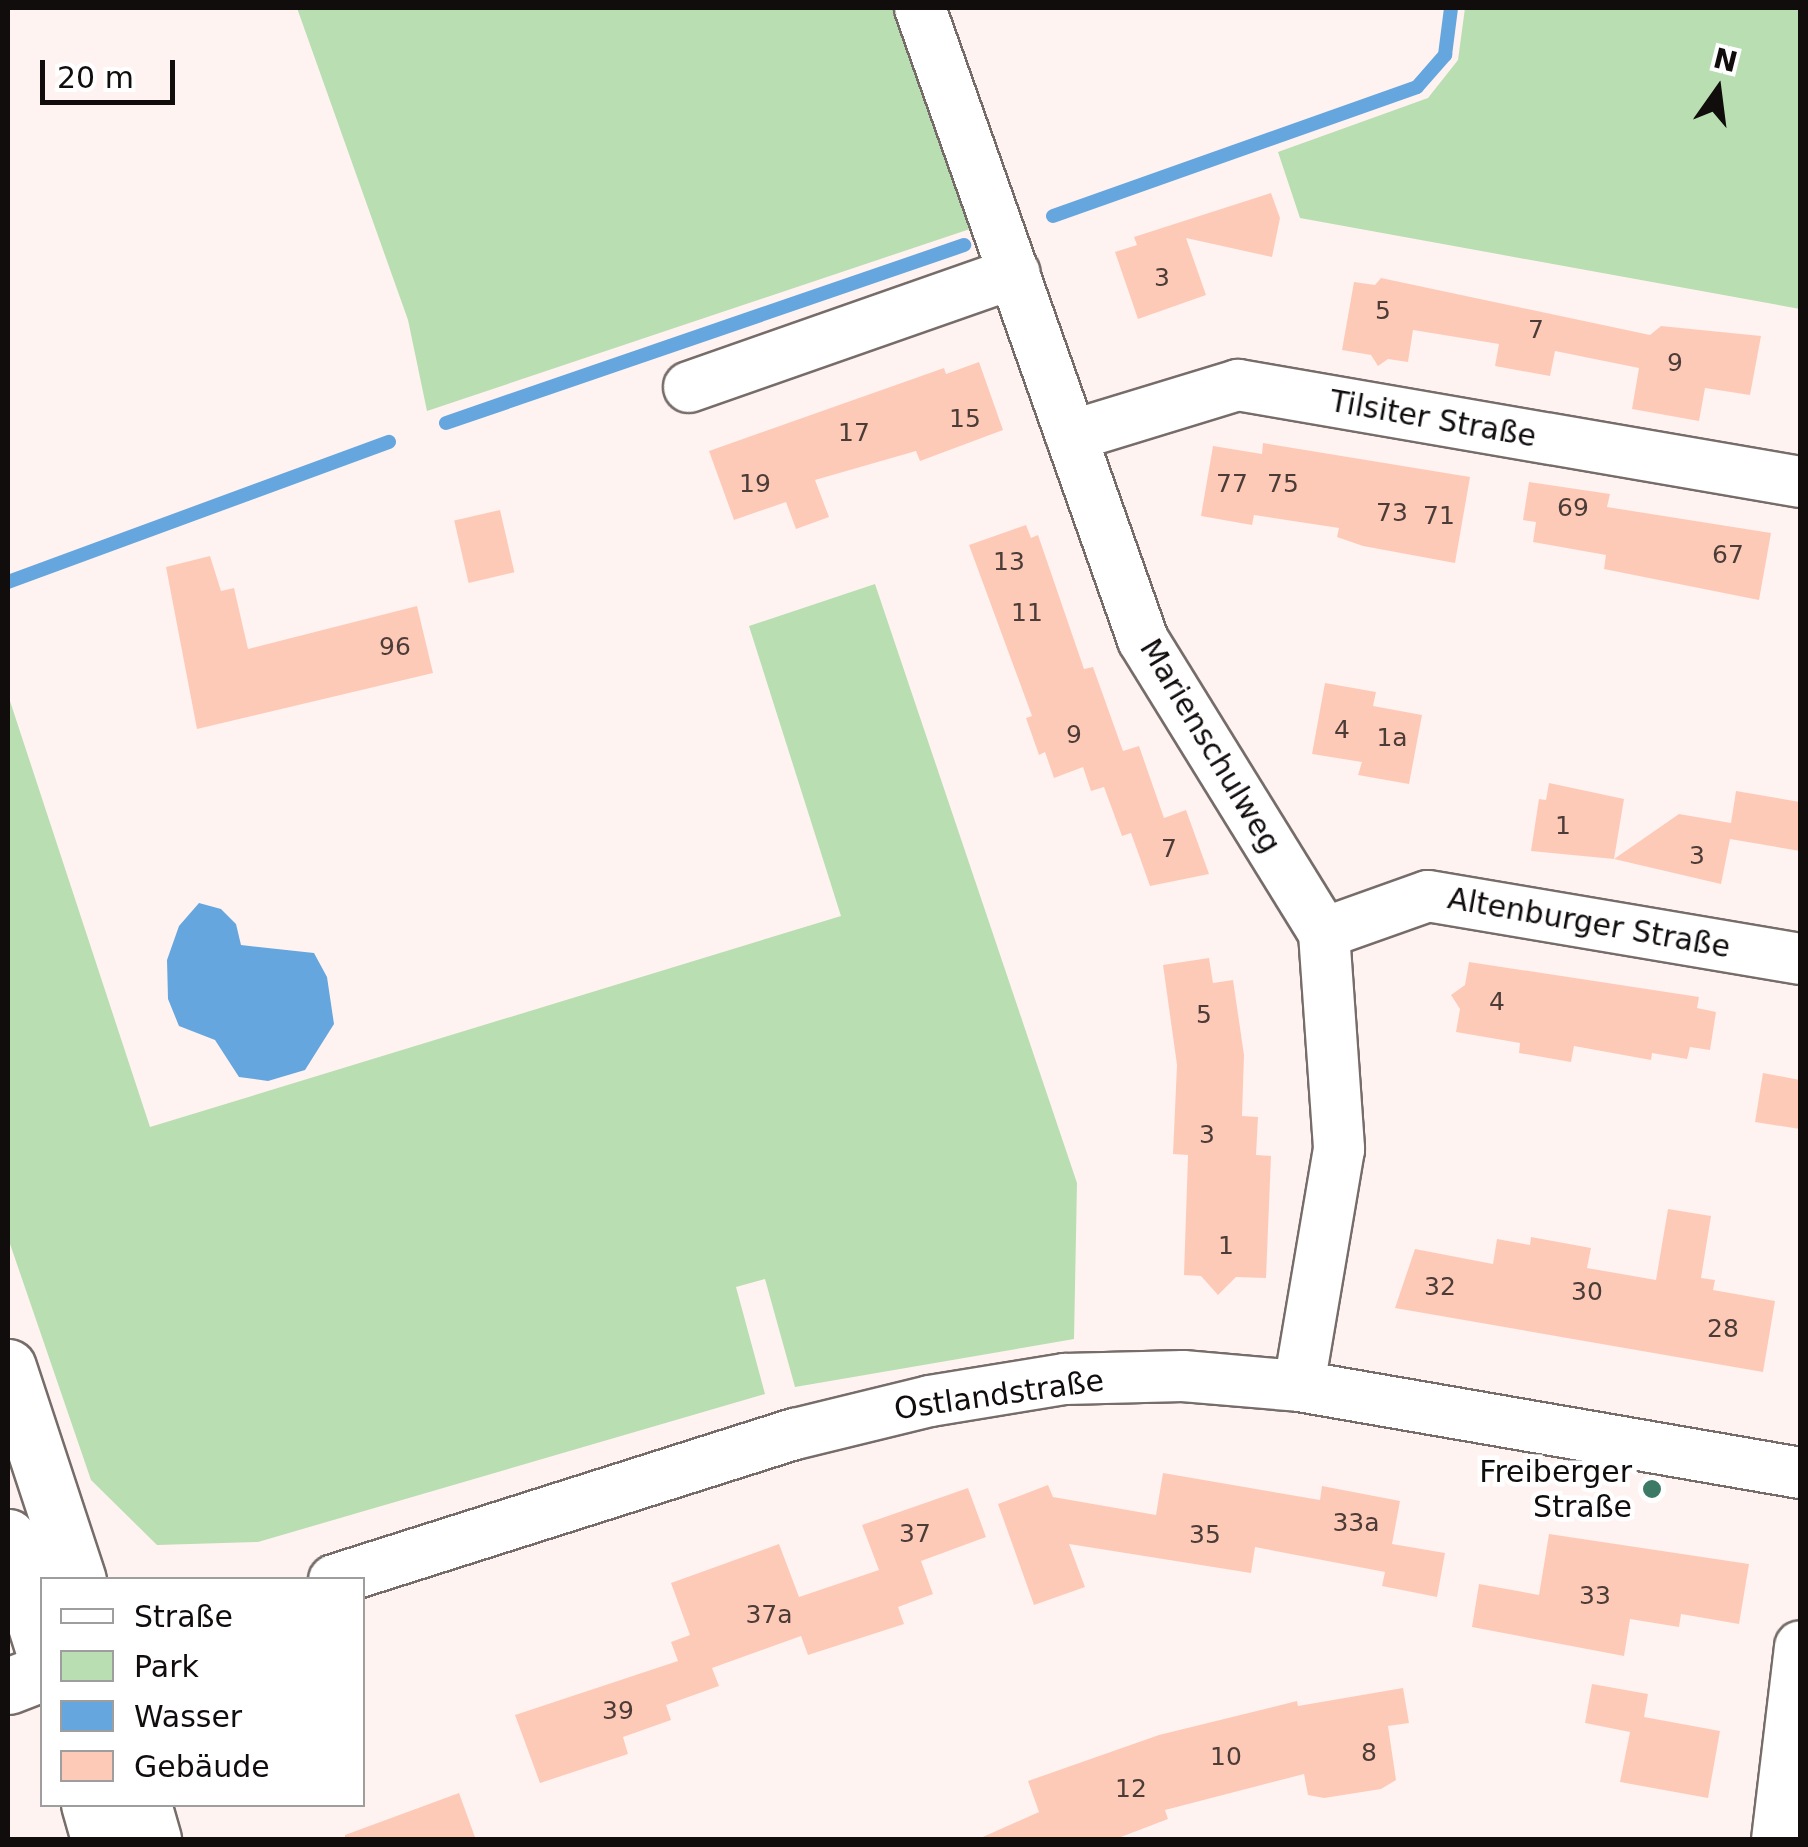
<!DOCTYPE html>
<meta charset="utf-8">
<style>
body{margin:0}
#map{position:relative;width:1808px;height:1847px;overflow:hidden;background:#fef3f0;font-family:"DejaVu Sans",sans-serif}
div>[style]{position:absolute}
.green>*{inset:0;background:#b9deb1}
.water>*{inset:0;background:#66a6df}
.stream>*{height:14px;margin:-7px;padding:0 7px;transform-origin:7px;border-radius:7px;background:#66a6df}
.building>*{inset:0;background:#fecab8;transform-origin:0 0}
.roads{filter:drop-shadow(2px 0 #766d6a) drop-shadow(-2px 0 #766d6a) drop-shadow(0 2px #766d6a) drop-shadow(0 -2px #766d6a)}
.minor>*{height:50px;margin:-25px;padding:0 25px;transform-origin:25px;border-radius:25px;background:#fff}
.major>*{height:55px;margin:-27.5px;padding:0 27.5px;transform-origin:27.5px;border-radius:27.5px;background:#fff}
.dots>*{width:28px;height:28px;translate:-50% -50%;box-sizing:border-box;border:5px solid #fff;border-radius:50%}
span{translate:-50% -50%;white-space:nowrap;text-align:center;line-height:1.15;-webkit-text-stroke:9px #fff;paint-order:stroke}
.number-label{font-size:25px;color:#4c3c37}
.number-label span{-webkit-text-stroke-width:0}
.street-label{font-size:30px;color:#100d0c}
.poi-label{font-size:30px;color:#100d0c}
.right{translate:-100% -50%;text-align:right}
.frame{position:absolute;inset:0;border:10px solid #100d0c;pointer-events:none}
.legend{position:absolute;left:40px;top:1577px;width:325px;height:230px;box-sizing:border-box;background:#fff;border:2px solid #9f9e9e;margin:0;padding:12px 18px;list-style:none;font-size:30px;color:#100d0c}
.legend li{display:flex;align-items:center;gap:20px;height:50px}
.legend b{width:50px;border:2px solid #9f9e9e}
.north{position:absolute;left:1668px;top:40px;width:100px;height:100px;-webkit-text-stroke:8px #fff;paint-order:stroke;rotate:14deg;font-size:28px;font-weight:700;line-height:40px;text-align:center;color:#100d0c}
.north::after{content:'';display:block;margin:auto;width:35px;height:45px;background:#100d0c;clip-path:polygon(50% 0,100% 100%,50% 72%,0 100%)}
.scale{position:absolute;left:40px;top:60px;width:135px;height:45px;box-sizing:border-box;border:5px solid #100d0c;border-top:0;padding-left:12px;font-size:30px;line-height:35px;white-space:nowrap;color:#100d0c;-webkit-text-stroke:8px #fff;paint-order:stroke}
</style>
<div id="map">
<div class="green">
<i style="clip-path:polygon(297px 8px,893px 8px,970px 229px,427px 411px,408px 320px)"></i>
<i style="clip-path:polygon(1465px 8px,1800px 8px,1800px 309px,1300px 218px,1278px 152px,1428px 98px,1458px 60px)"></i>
<i style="clip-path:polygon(875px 584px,1077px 1183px,1074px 1339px,795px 1387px,765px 1279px,736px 1287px,765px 1394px,258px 1542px,157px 1545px,91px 1480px,8px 1238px,8px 695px,150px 1127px,841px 916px,749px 626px)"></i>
</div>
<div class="water">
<i style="clip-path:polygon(199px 903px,221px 909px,236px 924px,241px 945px,314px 953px,327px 977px,334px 1024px,305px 1070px,268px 1081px,239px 1077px,215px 1040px,179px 1026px,168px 999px,167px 960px,179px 926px)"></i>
</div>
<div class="stream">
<i style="left:1053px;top:216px;width:386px;rotate:-19.5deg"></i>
<i style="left:1417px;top:87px;width:43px;rotate:-48.8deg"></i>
<i style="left:1445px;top:55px;width:47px;rotate:-82.7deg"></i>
<i style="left:446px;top:423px;width:548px;rotate:-18.96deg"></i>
<i style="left:8px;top:582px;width:406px;rotate:-20.2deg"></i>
</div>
<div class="building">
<i style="clip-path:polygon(1271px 193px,1280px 218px,1272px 257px,1186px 238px,1206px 295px,1138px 319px,1115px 252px,1137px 245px,1134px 237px)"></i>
<i style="clip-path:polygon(1381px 278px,1650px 335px,1661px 326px,1761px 336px,1750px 395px,1705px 388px,1699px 421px,1632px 409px,1639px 368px,1555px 351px,1550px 376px,1495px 366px,1499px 344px,1413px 330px,1408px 362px,1388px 359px,1378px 366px,1371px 355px,1342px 350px,1354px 282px,1375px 285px)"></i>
<i style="clip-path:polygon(979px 362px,1003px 430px,920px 461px,916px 451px,815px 480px,829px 517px,796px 529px,786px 502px,734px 520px,709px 451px,944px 368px,946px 374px)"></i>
<i style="clip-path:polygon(1263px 443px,1470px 477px,1455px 563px,1363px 546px,1337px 537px,1339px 528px,1254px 515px,1252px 525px,1201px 516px,1213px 446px,1262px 454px)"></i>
<i style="clip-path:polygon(1529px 482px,1610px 494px,1607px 507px,1771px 533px,1759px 600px,1604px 569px,1606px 555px,1533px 542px,1536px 522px,1523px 520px)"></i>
<i style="left:500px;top:510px;width:64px;height:47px;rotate:77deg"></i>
<i style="clip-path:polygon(1026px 525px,1031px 538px,1038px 535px,1084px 669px,1093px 667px,1123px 751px,1139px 746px,1164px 818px,1186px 810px,1209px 874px,1150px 886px,1131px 833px,1122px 836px,1104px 787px,1091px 791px,1083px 767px,1054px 778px,1045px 752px,1039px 755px,1026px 718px,1032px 716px,969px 545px)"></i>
<i style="clip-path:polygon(210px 556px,221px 591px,234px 588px,248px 649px,417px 606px,433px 673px,197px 729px,166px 567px)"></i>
<i style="clip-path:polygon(1325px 683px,1376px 692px,1373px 706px,1422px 715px,1409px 784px,1358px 775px,1362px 762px,1312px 754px)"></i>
<i style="clip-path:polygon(1549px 783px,1624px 799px,1614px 859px,1531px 851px,1539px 799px,1546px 800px)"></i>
<i style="clip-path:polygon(1736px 791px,1800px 802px,1800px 851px,1730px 839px,1721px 884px,1614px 859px,1679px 814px,1731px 823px)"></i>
<i style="clip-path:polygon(1209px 958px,1213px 983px,1233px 980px,1244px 1055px,1242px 1116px,1258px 1117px,1256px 1155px,1271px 1156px,1266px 1278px,1236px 1277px,1218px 1295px,1201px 1276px,1184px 1275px,1188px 1155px,1173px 1154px,1177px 1065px,1163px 965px)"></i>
<i style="clip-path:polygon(1469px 962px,1699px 997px,1697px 1008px,1716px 1012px,1710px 1050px,1690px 1047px,1687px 1059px,1652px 1053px,1651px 1060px,1574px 1046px,1571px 1062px,1519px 1053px,1520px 1043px,1456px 1032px,1460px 1009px,1451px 995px,1465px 985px)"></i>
<i style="clip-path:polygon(1763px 1073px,1800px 1080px,1800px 1129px,1755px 1122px)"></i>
<i style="clip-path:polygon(1668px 1209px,1711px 1216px,1701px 1278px,1715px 1280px,1713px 1290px,1775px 1301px,1763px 1372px,1395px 1308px,1415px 1249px,1493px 1264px,1497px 1239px,1530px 1245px,1531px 1237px,1591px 1248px,1587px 1268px,1656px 1280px)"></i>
<i style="clip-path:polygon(1163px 1473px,1320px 1500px,1322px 1486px,1400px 1501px,1392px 1544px,1445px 1553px,1437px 1597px,1382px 1586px,1385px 1572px,1255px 1547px,1251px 1573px,1069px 1544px,1085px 1587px,1034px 1605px,998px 1504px,1048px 1485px,1053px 1497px,1156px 1515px)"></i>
<i style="clip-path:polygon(968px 1488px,986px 1537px,921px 1561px,933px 1594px,898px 1607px,904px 1624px,808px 1655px,801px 1636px,712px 1668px,719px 1686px,666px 1705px,671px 1720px,623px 1737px,628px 1754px,540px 1783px,515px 1715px,678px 1661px,671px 1642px,690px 1635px,671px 1583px,779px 1544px,799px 1597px,879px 1570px,862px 1525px)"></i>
<i style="clip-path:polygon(1549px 1534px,1749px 1564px,1739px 1624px,1681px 1614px,1679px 1627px,1630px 1619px,1624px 1656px,1472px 1627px,1479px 1584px,1539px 1595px)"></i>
<i style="clip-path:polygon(1592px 1684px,1648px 1694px,1644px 1717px,1720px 1731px,1708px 1798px,1620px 1782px,1630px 1732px,1585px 1723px)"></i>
<i style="clip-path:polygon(1403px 1688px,1409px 1723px,1388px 1726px,1396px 1780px,1381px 1789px,1324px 1798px,1308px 1795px,1304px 1774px,1165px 1810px,1168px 1819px,1113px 1840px,976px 1840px,1039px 1812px,1028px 1781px,1159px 1735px,1297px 1701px,1298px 1706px)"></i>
<i style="clip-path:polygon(459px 1793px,476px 1840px,345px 1840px,345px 1835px)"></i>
</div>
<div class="roads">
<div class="minor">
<i style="left:920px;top:8px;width:670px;rotate:70.56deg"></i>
<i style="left:1143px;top:640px;width:344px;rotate:58.3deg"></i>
<i style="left:1324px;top:933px;width:217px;rotate:86deg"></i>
<i style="left:1339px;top:1149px;width:240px;rotate:99.6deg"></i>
<i style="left:689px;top:387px;width:345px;rotate:-19.3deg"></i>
<i style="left:1071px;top:436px;width:175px;rotate:-17deg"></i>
<i style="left:1238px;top:385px;width:570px;rotate:9.79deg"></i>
<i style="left:1324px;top:933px;width:110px;rotate:-19.6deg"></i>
<i style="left:1428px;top:896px;width:377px;rotate:9.6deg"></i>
<i style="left:334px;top:1580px;width:484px;rotate:-17.6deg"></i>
<i style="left:795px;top:1434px;width:139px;rotate:-13.7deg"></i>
<i style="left:930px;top:1401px;width:137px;rotate:-9.3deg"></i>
<i style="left:1065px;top:1379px;width:118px;rotate:-1.5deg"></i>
<i style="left:1183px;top:1376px;width:116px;rotate:4.9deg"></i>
<i style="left:1299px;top:1386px;width:508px;rotate:9.85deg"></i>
<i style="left:1777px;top:1840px;width:195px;rotate:-83.2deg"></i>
</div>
<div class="major">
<i style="left:8px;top:1367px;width:224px;rotate:71.8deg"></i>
<i style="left:8px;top:1537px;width:113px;rotate:72.5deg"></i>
<i style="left:8px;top:1686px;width:36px;rotate:-21deg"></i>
<i style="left:89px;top:1804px;width:37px;rotate:74deg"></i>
<i style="left:143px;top:1804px;width:37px;rotate:74deg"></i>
</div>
</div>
<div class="dots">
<i style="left:1652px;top:1489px;background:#3d7a65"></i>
</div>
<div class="number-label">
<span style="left:1162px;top:278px">3</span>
<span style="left:1383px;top:311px">5</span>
<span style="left:1536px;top:330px">7</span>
<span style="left:1675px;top:363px">9</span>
<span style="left:965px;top:419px">15</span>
<span style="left:854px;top:433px">17</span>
<span style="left:755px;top:484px">19</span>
<span style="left:1232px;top:484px">77</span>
<span style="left:1283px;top:484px">75</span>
<span style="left:1573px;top:508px">69</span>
<span style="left:1392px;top:513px">73</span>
<span style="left:1439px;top:516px">71</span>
<span style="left:1728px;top:555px">67</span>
<span style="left:1009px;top:562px">13</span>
<span style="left:1027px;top:613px">11</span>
<span style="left:395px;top:647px">96</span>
<span style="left:1342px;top:730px">4</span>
<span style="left:1074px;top:735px">9</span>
<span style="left:1392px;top:738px">1a</span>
<span style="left:1563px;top:826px">1</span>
<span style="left:1169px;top:849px">7</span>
<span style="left:1697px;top:856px">3</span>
<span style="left:1497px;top:1002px">4</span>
<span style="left:1204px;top:1015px">5</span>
<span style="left:1207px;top:1135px">3</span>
<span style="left:1226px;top:1246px">1</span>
<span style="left:1440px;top:1287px">32</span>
<span style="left:1587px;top:1292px">30</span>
<span style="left:1723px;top:1329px">28</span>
<span style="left:1356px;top:1523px">33a</span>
<span style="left:915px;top:1534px">37</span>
<span style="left:1205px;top:1535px">35</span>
<span style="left:1595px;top:1596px">33</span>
<span style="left:769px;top:1615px">37a</span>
<span style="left:618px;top:1711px">39</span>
<span style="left:1369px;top:1753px">8</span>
<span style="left:1226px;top:1757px">10</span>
<span style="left:1131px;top:1789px">12</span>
</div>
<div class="street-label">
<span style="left:1433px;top:419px;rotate:10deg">Tilsiter Straße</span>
<span style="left:1210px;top:746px;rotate:59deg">Marienschulweg</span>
<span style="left:1589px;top:923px;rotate:10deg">Altenburger Straße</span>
<span style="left:999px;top:1395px;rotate:-8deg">Ostlandstraße</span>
</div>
<div class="poi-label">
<span class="right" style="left:1632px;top:1489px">Freiberger<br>Straße</span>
</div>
<div class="frame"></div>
<ul class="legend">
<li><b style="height:12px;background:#fff"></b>Straße</li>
<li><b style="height:28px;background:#b9deb1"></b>Park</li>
<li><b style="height:28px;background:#66a6df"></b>Wasser</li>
<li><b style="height:28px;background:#fecab8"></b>Gebäude</li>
</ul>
<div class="north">N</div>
<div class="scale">20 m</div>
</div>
